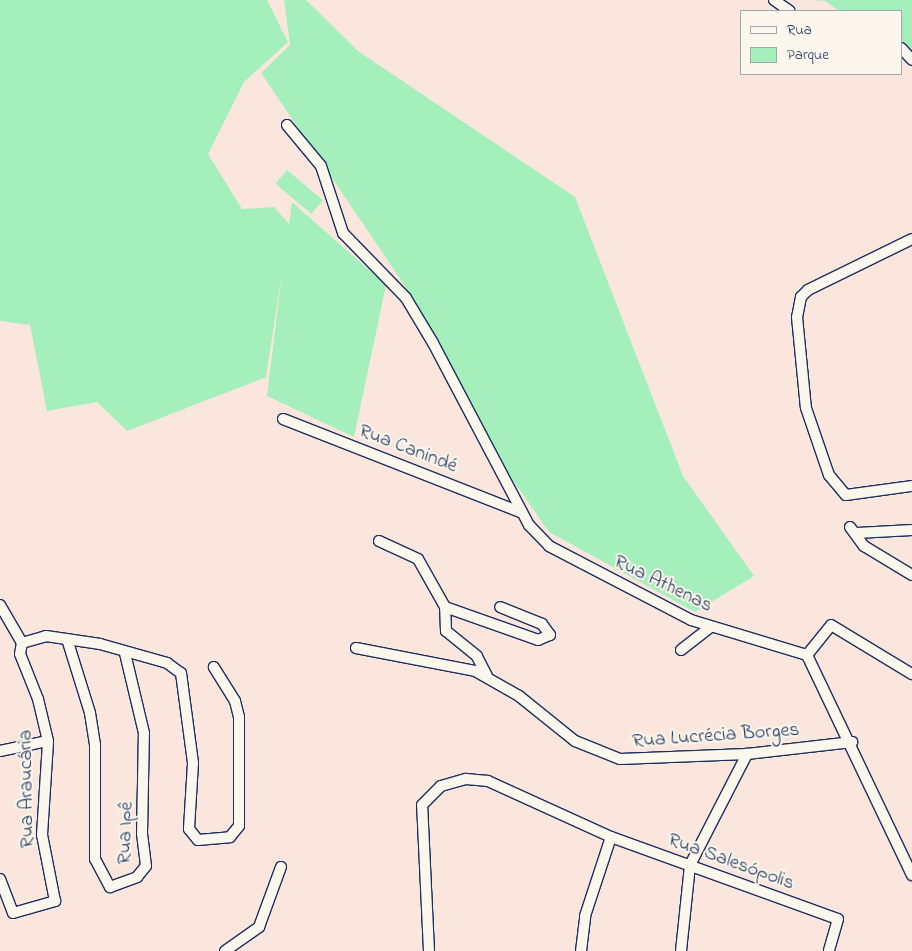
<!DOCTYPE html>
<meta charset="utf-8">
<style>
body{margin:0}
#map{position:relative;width:912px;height:951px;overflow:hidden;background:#fbe6de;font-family:"Indie Flower",sans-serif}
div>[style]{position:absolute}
.green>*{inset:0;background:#a5efbd;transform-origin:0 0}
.roads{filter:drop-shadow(1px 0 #1b2f5e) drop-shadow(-1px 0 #1b2f5e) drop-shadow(0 1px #1b2f5e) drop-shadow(0 -1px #1b2f5e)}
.minor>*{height:10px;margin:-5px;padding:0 5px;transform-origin:5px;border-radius:5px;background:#fbf7ec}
span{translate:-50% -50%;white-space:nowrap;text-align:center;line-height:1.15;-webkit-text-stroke:4px #fbf7ec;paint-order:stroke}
.street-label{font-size:20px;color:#1b2f5e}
.legend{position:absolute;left:740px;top:10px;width:162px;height:65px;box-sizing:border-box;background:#fbf7ec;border:1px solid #a1a7b3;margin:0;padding:6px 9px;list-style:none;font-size:15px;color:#1b2f5e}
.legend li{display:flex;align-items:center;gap:10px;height:25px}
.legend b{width:25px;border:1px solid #a1a7b3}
</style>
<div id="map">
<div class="green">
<i style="clip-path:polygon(0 0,267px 0,288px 42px,244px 82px,208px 154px,242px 209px,274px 207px,289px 224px,292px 202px,386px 285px,354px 437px,267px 396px,282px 273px,266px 377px,127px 431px,97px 402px,47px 411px,30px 325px,0 321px)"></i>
<i style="clip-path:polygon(284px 0,306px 0,358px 51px,575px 197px,683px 476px,754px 576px,695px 612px,549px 532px,510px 476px,403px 283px,261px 73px,290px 45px)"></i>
<i style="clip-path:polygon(811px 0,912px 0,912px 65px,901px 57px,901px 11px,839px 11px,825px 1px)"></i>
<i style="left:287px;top:170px;width:47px;height:18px;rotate:40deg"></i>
</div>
<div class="roads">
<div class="minor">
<i style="left:774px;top:0;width:19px;rotate:35deg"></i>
<i style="left:901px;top:48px;width:16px;rotate:47deg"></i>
<i style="left:287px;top:125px;width:53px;rotate:50.3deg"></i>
<i style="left:321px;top:166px;width:71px;rotate:71.8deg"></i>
<i style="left:343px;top:233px;width:91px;rotate:45.9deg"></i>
<i style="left:406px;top:298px;width:52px;rotate:59deg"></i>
<i style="left:433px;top:343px;width:206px;rotate:62.2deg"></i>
<i style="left:529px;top:525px;width:29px;rotate:46deg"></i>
<i style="left:549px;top:546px;width:160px;rotate:27.5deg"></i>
<i style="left:691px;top:620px;width:121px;rotate:16.8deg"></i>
<i style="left:807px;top:655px;width:244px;rotate:64.5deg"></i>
<i style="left:912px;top:239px;width:116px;rotate:153.9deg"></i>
<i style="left:808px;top:290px;width:10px;rotate:135deg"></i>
<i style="left:801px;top:297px;width:20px;rotate:101deg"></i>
<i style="left:797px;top:317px;width:91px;rotate:84.4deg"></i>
<i style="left:806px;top:408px;width:71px;rotate:71.1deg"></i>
<i style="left:829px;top:475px;width:26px;rotate:50deg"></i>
<i style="left:846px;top:495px;width:67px;rotate:-7.8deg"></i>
<i style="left:283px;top:419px;width:255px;rotate:21.4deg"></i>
<i style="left:850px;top:527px;width:24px;rotate:54deg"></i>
<i style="left:864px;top:546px;width:56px;rotate:31.1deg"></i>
<i style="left:857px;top:533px;width:55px;rotate:-3.1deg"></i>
<i style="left:379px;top:541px;width:43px;rotate:24.8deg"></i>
<i style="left:418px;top:559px;width:55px;rotate:60.6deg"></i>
<i style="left:0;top:605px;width:44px;rotate:59.9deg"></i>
<i style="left:67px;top:639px;width:77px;rotate:72.7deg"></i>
<i style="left:90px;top:713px;width:32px;rotate:81deg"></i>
<i style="left:95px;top:745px;width:114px;rotate:90deg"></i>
<i style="left:95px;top:859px;width:32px;rotate:62deg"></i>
<i style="left:110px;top:887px;width:29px;rotate:-20deg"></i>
<i style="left:137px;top:877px;width:14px;rotate:-51deg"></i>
<i style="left:146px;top:866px;width:32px;rotate:-97deg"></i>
<i style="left:142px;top:834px;width:101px;rotate:-88.9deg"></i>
<i style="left:144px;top:733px;width:82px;rotate:-103.4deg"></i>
<i style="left:22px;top:643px;width:25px;rotate:-16deg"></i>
<i style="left:46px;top:636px;width:55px;rotate:8.4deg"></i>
<i style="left:100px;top:644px;width:70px;rotate:15.8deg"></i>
<i style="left:167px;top:663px;width:17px;rotate:36deg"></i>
<i style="left:181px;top:673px;width:91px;rotate:82.4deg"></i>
<i style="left:193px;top:763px;width:66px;rotate:93.5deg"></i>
<i style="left:189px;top:829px;width:14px;rotate:51deg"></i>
<i style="left:198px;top:840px;width:32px;rotate:-5deg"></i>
<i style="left:230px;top:837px;width:14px;rotate:-51deg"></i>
<i style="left:239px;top:826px;width:109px;rotate:-90deg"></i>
<i style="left:239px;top:717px;width:16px;rotate:-104deg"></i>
<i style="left:235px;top:701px;width:40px;rotate:-122deg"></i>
<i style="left:356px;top:648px;width:121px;rotate:10.9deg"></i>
<i style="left:475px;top:671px;width:51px;rotate:29.6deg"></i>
<i style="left:519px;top:696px;width:72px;rotate:38.8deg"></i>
<i style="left:575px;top:741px;width:48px;rotate:21.8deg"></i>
<i style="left:620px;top:759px;width:127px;rotate:-2.3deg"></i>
<i style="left:747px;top:754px;width:106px;rotate:-6.5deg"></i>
<i style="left:681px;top:650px;width:37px;rotate:-38deg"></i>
<i style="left:807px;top:655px;width:38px;rotate:-51deg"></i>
<i style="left:831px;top:625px;width:95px;rotate:31.2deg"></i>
<i style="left:487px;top:676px;width:22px;rotate:-117deg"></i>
<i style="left:477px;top:656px;width:40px;rotate:-141deg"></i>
<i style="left:446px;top:631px;width:24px;rotate:-92deg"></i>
<i style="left:445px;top:607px;width:99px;rotate:19.5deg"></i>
<i style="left:538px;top:640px;width:13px;rotate:-23deg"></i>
<i style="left:550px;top:635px;width:14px;rotate:-126deg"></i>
<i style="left:542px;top:624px;width:45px;rotate:-158deg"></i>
<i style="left:0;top:751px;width:49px;rotate:-11.8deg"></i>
<i style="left:0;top:879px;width:36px;rotate:69deg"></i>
<i style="left:13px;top:913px;width:44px;rotate:-15.9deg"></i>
<i style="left:55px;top:901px;width:67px;rotate:-101.1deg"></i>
<i style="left:42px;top:835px;width:94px;rotate:-86.3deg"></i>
<i style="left:48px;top:741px;width:43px;rotate:-103.4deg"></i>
<i style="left:38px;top:699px;width:48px;rotate:-111.8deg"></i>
<i style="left:20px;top:654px;width:11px;rotate:-80deg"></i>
<i style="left:225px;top:951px;width:42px;rotate:-35.2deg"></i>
<i style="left:259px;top:927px;width:64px;rotate:-69.9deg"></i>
<i style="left:429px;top:951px;width:146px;rotate:-92.7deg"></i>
<i style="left:422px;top:805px;width:27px;rotate:-45deg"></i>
<i style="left:441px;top:786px;width:26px;rotate:-16deg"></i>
<i style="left:466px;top:779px;width:22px;rotate:5deg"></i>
<i style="left:488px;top:781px;width:135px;rotate:24.5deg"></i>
<i style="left:611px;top:837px;width:241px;rotate:19.9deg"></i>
<i style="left:838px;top:919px;width:33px;rotate:106deg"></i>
<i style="left:581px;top:951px;width:35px;rotate:-83deg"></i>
<i style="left:585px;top:916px;width:83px;rotate:-71.8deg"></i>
<i style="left:681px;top:951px;width:86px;rotate:-84deg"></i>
<i style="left:690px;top:865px;width:125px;rotate:-62.8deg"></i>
</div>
</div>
<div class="street-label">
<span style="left:408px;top:449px;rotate:21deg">Rua Canindé</span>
<span style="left:663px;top:584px;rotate:26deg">Rua Athenas</span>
<span style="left:716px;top:736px;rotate:-4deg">Rua Lucrécia Borges</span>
<span style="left:27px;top:789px;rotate:-91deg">Rua Araucária</span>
<span style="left:126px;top:833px;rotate:-88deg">Rua Ipê</span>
<span style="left:731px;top:862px;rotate:20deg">Rua Salesópolis</span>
</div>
<ul class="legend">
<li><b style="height:6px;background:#fbf7ec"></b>Rua</li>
<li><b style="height:14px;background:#a5efbd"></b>Parque</li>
</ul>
</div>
